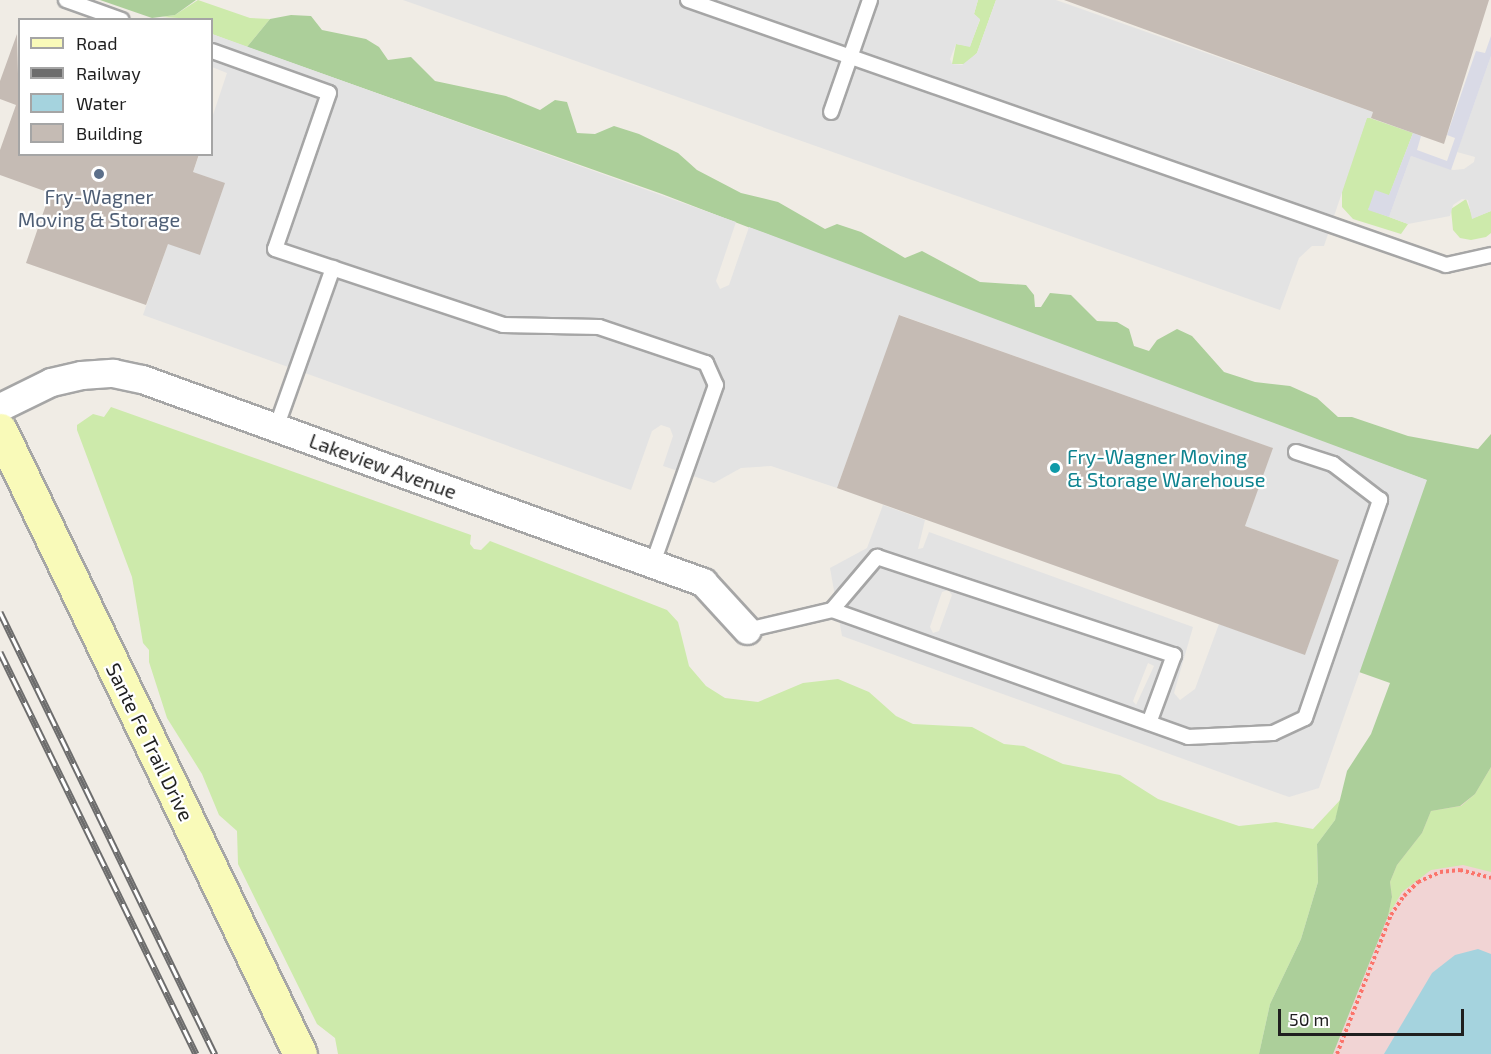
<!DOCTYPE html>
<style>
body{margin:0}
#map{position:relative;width:1491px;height:1054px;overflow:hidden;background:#f0ece5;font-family:"Exo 2",sans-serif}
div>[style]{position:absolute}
.commercial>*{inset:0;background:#f1d4d4}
.grass>*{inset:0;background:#cdeaab}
.forest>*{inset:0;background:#accf9a}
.parking>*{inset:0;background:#e3e3e3}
.plaza>*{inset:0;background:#d9dae6}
.water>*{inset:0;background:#a5d3de}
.building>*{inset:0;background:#c5bbb4}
.path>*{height:4px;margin-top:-2px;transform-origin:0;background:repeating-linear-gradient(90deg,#fb746b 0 3px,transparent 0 6px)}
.roads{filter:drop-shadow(2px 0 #a6a6a6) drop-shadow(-2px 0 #a6a6a6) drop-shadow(0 2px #a6a6a6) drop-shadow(0 -2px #a6a6a6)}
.lane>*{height:14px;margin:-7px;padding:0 7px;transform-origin:7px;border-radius:7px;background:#fff}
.street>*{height:27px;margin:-13.5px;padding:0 13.5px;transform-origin:13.5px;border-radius:13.5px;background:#fff}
.secondary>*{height:33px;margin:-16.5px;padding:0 16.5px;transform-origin:16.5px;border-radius:16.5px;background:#f9fab9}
.rail>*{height:7px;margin-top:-3.5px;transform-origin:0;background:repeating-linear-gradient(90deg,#fff 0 14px,#6d6d6d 0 28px);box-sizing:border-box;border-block:2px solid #6d6d6d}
.dots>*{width:16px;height:16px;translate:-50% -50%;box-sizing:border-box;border:3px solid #fff;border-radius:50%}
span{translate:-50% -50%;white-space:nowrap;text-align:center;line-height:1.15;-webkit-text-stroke:4.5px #fff;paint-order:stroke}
.service-label{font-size:20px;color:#4e5e75}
.culture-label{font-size:20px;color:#0d838f}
.left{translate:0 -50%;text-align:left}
.street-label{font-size:20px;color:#1f1f1f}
.legend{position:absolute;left:18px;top:18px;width:195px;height:138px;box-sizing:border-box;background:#fff;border:2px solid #a5a5a5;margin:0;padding:8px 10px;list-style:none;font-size:18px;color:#1f1f1f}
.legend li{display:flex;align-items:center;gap:12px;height:30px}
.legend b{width:30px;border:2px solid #a5a5a5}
.scale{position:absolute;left:1278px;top:1009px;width:186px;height:27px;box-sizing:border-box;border:3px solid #1f1f1f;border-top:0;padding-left:8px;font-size:18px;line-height:21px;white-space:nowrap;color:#1f1f1f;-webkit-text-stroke:4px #fff;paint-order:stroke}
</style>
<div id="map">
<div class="commercial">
<i style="clip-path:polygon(1491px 495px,1491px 1054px,1294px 1054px)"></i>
</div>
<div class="grass">
<i style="clip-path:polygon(198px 0,250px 18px,270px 19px,247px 47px,212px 34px,212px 20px,162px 17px,175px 15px)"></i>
<i style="clip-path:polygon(978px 0,996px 0,977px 53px,966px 64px,952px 64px,956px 44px,970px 46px,980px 20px,974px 14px)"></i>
<i style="clip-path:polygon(1367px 117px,1413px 133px,1389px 196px,1368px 209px,1408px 224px,1401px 234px,1353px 219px,1342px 207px,1342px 188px)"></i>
<i style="clip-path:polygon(1466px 199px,1473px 218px,1491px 211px,1491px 233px,1486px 237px,1471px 240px,1460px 238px,1453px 230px,1451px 209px)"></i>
<i style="clip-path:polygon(111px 407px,471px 535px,470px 544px,474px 549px,481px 550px,490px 541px,667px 610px,678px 622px,689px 666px,706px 686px,725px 698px,758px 702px,803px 683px,838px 679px,869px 692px,896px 716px,913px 724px,972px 727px,1004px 744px,1024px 746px,1063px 764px,1120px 775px,1158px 799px,1239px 826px,1276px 822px,1313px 829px,1342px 798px,1335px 820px,1317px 844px,1318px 882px,1301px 939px,1270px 1004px,1259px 1054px,338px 1054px,335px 1038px,317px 1024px,238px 864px,237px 831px,219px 815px,202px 774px,167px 718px,149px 662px,149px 650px,143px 643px,132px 577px,77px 430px,77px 425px,93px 414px,104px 417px)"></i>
<i style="clip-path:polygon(1491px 767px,1491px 872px,1463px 865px,1431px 870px,1402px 892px,1388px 916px,1392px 897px,1390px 882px,1397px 865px,1422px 833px,1431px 811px,1461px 806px,1475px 794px)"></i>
</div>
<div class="forest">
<i style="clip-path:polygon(100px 0,196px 0,175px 15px,152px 18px)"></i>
<i style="clip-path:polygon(291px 15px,311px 16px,322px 30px,366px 39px,379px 47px,388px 60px,411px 57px,435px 81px,506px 96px,540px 110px,555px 100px,567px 102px,577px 133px,595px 134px,614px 126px,639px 134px,678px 153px,697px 170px,741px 193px,778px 202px,825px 229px,837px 224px,861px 232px,905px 258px,922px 251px,980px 282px,1026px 285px,1034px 295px,1035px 307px,1041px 307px,1050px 293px,1071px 295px,1097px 321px,1117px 322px,1129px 329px,1134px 346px,1149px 351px,1157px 340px,1177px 329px,1192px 336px,1224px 372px,1255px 382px,1290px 386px,1317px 398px,1338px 417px,1352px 417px,1408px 436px,1478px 449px,1491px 434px,1491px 767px,1475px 794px,1460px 806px,1431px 811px,1422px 833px,1397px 865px,1390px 882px,1392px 897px,1388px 916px,1333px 1054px,1259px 1054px,1270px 1004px,1301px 939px,1318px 882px,1317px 844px,1335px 820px,1347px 771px,1371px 734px,1390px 683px,1359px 672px,1426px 480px,980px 316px,662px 194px,247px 47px,270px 19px)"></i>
</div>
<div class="parking">
<i style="clip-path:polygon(403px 0,978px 0,974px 14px,980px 19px,970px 47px,956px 44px,950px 59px,952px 64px,962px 65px,977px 53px,996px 0,1056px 0,1373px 112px,1371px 118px,1367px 118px,1324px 246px,1312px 246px,1299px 258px,1280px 310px)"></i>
<i style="clip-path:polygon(evenodd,212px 34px,736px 222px,716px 281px,720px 289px,729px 285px,749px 227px,1427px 480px,1319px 788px,1289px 797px,842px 636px,830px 568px,867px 548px,883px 505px,925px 520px,918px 549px,923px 548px,929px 532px,1193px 627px,1174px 693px,1180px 700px,1195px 689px,1219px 624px,1305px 654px,1339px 560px,1245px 526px,1272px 448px,900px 315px,837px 488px,771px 466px,741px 468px,714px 483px,663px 466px,673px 436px,670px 428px,661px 425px,652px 431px,631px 490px,143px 315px,199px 155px,212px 154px,212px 118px,227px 73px,212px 67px,212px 34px,948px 590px,952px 595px,939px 631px,933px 633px,930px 627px,942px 592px,948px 590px,212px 34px,1148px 663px,1154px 666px,1136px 705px,1133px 701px,1148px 663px)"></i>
<i style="clip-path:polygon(1491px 56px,1491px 211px,1472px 219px,1468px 200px,1462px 199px,1453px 205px,1450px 216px,1408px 224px,1389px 217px,1411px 156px,1453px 170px,1464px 169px,1474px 162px,1475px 157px,1457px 152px)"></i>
</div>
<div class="plaza">
<i style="clip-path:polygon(1491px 36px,1491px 56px,1451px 170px,1411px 156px,1389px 217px,1368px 210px,1375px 190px,1389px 195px,1413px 133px,1421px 136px,1417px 150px,1447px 161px,1455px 138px,1447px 135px,1476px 51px,1485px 53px)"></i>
</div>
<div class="water">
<i style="clip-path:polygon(1478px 949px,1491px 954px,1491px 1054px,1384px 1054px,1432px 973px,1455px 955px)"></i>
</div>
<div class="building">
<i style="clip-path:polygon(1064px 0,1489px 0,1444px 144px,1371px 118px,1373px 112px)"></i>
<i style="clip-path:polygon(17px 34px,20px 154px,199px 154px,193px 172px,225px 183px,200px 255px,168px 244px,146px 305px,26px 263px,50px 193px,0 175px,0 150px,16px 105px,0 99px,0 81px)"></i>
<i style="clip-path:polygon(899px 315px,1273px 448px,1245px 526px,1339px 560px,1305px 655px,837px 488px)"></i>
</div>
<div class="path">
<i style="left:1337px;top:1054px;width:149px;rotate:-68.8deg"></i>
<i style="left:1391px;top:915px;width:23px;rotate:-56deg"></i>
<i style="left:1404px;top:896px;width:20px;rotate:-45deg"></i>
<i style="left:1418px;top:882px;width:24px;rotate:-24deg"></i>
<i style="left:1440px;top:872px;width:20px;rotate:-6deg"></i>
<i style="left:1460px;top:870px;width:32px;rotate:14deg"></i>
</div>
<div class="roads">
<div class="lane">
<i style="left:66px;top:0;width:59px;rotate:19.7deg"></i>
<i style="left:688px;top:0;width:803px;rotate:19.27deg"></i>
<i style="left:1446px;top:265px;width:46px;rotate:-12.5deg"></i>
<i style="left:212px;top:51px;width:124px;rotate:19.7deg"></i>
<i style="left:329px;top:93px;width:165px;rotate:109.1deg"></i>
<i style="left:275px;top:249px;width:240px;rotate:18.4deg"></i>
<i style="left:503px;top:325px;width:96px;rotate:1.2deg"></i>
<i style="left:599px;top:327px;width:113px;rotate:18.6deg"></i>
<i style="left:706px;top:363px;width:24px;rotate:66deg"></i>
<i style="left:716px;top:385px;width:189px;rotate:109.5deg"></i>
<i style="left:831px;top:112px;width:119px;rotate:-70.8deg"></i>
<i style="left:276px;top:428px;width:170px;rotate:-70.4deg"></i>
<i style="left:832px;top:610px;width:70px;rotate:-49.7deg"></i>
<i style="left:877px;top:557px;width:313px;rotate:18.3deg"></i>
<i style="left:1174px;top:655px;width:72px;rotate:110.2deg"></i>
<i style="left:747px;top:630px;width:87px;rotate:-13.2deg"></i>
<i style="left:832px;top:610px;width:378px;rotate:19.6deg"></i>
<i style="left:1188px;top:737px;width:85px;rotate:-2.7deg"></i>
<i style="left:1273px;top:733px;width:35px;rotate:-25deg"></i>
<i style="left:1305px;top:718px;width:231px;rotate:-71deg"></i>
<i style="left:1380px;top:500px;width:59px;rotate:-142.5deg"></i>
<i style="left:1333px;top:464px;width:39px;rotate:-162deg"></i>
</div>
<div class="street">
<i style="left:0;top:407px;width:57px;rotate:-26.1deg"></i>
<i style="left:51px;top:382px;width:31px;rotate:-13deg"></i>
<i style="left:81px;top:375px;width:32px;rotate:-4deg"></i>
<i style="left:113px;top:373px;width:30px;rotate:12deg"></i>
<i style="left:142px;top:379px;width:597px;rotate:19.89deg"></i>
<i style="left:703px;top:582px;width:65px;rotate:47.5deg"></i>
</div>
<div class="secondary">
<i style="left:0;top:430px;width:692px;rotate:64.32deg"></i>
</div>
</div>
<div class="rail">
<i style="left:0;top:612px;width:492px;rotate:64.1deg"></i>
<i style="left:0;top:652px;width:447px;rotate:64deg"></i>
</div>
<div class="dots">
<i style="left:99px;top:174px;background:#5c6f8a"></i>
<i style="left:1055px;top:468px;background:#0f9aa8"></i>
</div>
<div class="service-label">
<span style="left:99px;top:208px">Fry-Wagner<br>Moving &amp; Storage</span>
</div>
<div class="culture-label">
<span class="left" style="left:1067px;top:468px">Fry-Wagner Moving<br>&amp; Storage Warehouse</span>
</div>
<div class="street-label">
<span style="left:383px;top:466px;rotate:20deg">Lakeview Avenue</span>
<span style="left:150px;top:742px;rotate:64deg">Sante Fe Trail Drive</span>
</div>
<ul class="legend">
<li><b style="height:8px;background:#f9fab9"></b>Road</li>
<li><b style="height:8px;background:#6d6d6d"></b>Railway</li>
<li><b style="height:16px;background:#a5d3de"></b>Water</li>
<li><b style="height:16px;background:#c5bbb4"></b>Building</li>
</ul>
<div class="scale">50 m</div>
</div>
